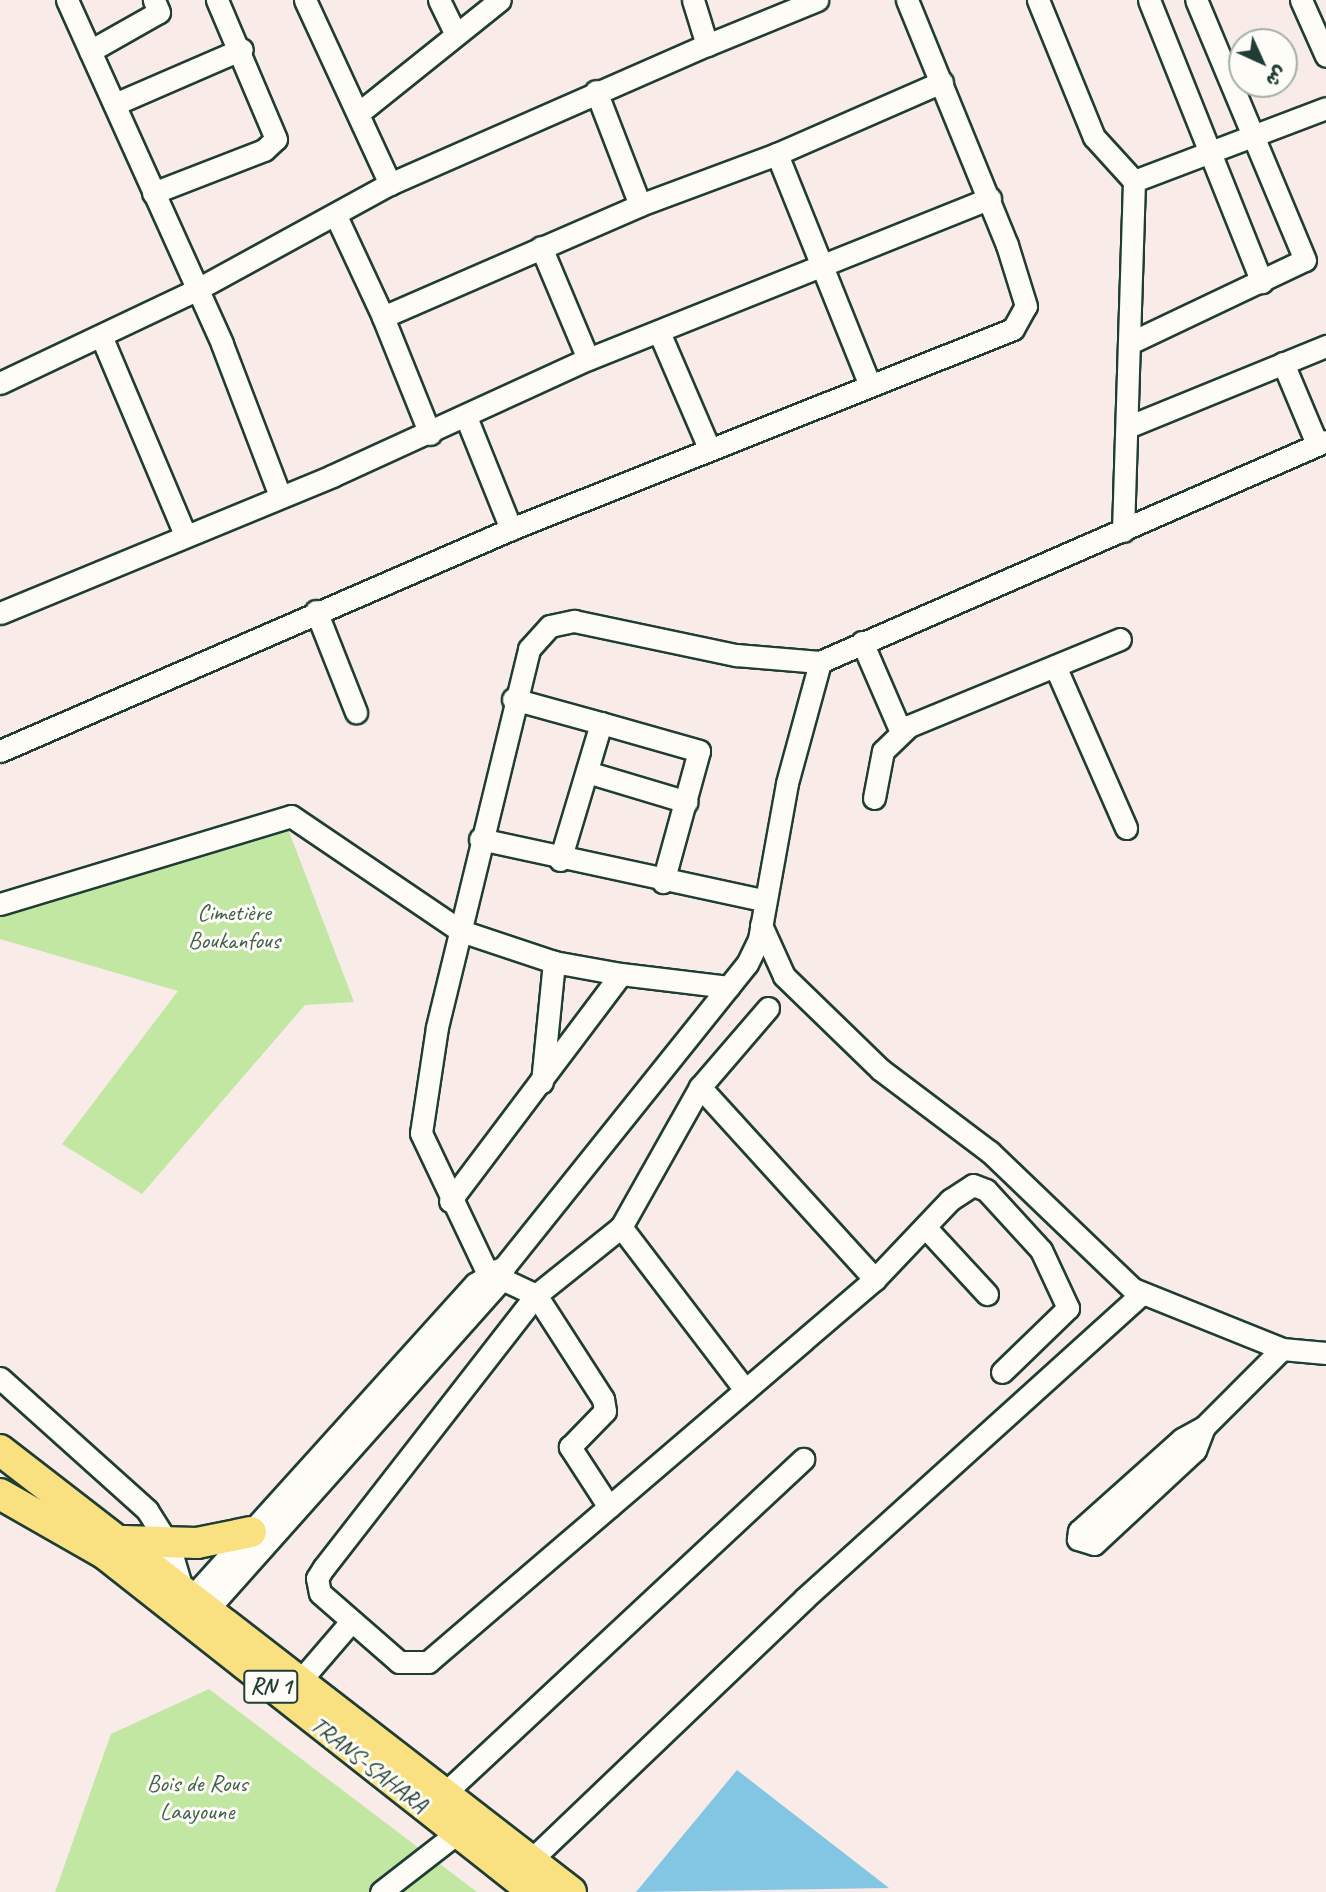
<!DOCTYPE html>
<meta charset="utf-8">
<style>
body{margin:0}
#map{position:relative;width:1326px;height:1892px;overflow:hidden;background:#f9ece8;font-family:Caveat,"Playpen Sans Arabic",sans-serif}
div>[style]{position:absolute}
.green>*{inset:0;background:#c1e7a2}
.water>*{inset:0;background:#82c6e3}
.roads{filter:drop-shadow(2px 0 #1f3d34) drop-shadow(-2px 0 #1f3d34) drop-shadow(0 2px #1f3d34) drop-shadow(0 -2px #1f3d34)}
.minor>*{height:21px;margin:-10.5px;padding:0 10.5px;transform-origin:10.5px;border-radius:10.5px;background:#fdfcf7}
.highway>*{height:30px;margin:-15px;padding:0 15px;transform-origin:15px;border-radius:15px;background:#f9e181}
span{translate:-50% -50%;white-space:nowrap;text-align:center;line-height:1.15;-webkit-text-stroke:6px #fdfcf7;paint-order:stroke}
.shield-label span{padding:2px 5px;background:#fdfcf7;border:2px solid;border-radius:5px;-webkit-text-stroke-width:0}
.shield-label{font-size:23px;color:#1f3d34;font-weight:700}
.park-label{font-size:24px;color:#3f5f4a}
.street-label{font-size:24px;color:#1f3d34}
.north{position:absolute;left:1228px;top:28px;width:70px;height:70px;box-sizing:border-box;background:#fdfcf7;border:2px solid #a4b0a9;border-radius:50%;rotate:135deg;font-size:19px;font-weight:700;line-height:28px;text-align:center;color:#1f3d34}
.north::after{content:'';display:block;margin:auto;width:24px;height:32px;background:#1f3d34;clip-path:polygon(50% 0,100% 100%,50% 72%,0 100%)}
</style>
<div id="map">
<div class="green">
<i style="clip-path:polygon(285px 821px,354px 1002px,305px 1005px,142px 1194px,62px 1144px,178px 991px,0 939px,0 910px)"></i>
<i style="clip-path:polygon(209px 1689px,477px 1892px,55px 1892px,111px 1734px)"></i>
</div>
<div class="water">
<i style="clip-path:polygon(737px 1770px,889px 1888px,636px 1892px)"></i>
</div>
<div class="roads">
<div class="minor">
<i style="left:67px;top:0;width:377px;rotate:65.7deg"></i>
<i style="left:222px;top:344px;width:163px;rotate:69.1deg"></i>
<i style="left:305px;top:0;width:203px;rotate:65.2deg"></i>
<i style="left:439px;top:0;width:37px;rotate:64deg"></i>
<i style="left:1038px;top:0;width:148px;rotate:67.8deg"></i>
<i style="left:1094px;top:137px;width:59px;rotate:47.7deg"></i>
<i style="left:1149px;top:0;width:304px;rotate:68.2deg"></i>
<i style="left:1301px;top:0;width:61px;rotate:65.9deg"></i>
<i style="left:707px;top:45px;width:119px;rotate:-22.2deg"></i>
<i style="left:90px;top:51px;width:79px;rotate:-29.5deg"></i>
<i style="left:159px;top:12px;width:13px;rotate:-113deg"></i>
<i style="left:596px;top:91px;width:122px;rotate:68.9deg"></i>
<i style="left:115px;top:104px;width:138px;rotate:-23.4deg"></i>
<i style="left:360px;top:112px;width:179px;rotate:-38.7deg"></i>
<i style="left:153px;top:193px;width:119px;rotate:-21.2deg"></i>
<i style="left:264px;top:150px;width:16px;rotate:-43deg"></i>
<i style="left:276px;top:139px;width:151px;rotate:-113deg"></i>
<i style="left:336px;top:216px;width:111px;rotate:65deg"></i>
<i style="left:541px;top:247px;width:121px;rotate:67.2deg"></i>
<i style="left:659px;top:332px;width:126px;rotate:66.7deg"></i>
<i style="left:102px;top:338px;width:211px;rotate:67.1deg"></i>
<i style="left:1132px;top:342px;width:191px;rotate:-25.4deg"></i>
<i style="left:1305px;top:260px;width:282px;rotate:-112.7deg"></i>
<i style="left:1283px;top:363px;width:88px;rotate:67.2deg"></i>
<i style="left:0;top:383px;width:217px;rotate:-25.4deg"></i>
<i style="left:196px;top:290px;width:221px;rotate:-28.7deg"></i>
<i style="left:390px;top:184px;width:346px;rotate:-23.7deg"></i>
<i style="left:707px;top:45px;width:47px;rotate:-107.3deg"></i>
<i style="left:869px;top:383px;width:247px;rotate:-111.9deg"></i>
<i style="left:777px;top:154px;width:180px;rotate:-23.6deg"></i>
<i style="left:466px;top:417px;width:121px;rotate:68.1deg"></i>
<i style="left:1130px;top:426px;width:212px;rotate:-22.2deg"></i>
<i style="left:430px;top:434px;width:126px;rotate:-111.9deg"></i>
<i style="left:383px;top:317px;width:280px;rotate:-23.5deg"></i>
<i style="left:640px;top:205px;width:146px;rotate:-20.4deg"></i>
<i style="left:1123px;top:531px;width:350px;rotate:-88.2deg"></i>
<i style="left:1134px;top:181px;width:205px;rotate:-20.8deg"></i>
<i style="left:316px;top:611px;width:109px;rotate:68.4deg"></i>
<i style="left:0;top:613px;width:359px;rotate:-22.4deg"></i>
<i style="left:332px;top:476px;width:281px;rotate:-24.6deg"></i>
<i style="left:588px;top:359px;width:433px;rotate:-21.8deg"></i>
<i style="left:862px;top:642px;width:98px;rotate:66.6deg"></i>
<i style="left:1055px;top:666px;width:177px;rotate:66.3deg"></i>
<i style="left:513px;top:699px;width:91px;rotate:15.3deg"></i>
<i style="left:0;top:751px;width:557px;rotate:-23.48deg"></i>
<i style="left:511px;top:529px;width:540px;rotate:-21.72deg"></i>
<i style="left:1013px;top:329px;width:26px;rotate:-61deg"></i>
<i style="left:1026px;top:306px;width:64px;rotate:-107.3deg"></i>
<i style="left:1007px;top:245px;width:265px;rotate:-112.2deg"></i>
<i style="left:587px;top:772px;width:104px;rotate:16.7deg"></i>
<i style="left:874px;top:798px;width:48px;rotate:-79.2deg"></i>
<i style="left:883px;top:751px;width:36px;rotate:-44deg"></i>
<i style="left:909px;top:726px;width:228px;rotate:-22.4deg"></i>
<i style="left:480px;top:839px;width:289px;rotate:12.2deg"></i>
<i style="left:560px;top:860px;width:143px;rotate:-73.3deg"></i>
<i style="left:601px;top:723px;width:102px;rotate:15.9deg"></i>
<i style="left:699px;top:751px;width:136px;rotate:105.4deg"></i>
<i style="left:0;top:904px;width:304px;rotate:-16.8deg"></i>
<i style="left:291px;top:816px;width:205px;rotate:34.1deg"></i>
<i style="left:461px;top:931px;width:98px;rotate:18.4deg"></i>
<i style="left:554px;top:962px;width:68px;rotate:10.2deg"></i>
<i style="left:761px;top:925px;width:56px;rotate:65.7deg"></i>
<i style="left:784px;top:976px;width:135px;rotate:44.1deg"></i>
<i style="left:881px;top:1070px;width:136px;rotate:37deg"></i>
<i style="left:990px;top:1152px;width:198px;rotate:43.8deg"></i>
<i style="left:1133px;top:1289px;width:161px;rotate:21.9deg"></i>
<i style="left:1282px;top:1349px;width:44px;rotate:5.2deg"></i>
<i style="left:768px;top:1008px;width:104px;rotate:130.7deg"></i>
<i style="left:700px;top:1087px;width:161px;rotate:119.4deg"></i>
<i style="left:621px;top:1227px;width:109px;rotate:141.3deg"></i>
<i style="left:536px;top:1295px;width:345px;rotate:127.9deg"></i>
<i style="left:324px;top:1567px;width:13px;rotate:122deg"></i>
<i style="left:317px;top:1578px;width:15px;rotate:79deg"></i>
<i style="left:320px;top:1593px;width:105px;rotate:41.1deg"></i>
<i style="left:399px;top:1662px;width:29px"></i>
<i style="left:428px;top:1662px;width:589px;rotate:-40.59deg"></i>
<i style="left:875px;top:1279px;width:109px;rotate:-46.5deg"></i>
<i style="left:950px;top:1200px;width:27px;rotate:-33deg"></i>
<i style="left:973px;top:1185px;width:14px;rotate:21deg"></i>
<i style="left:986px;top:1190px;width:81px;rotate:47.5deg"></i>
<i style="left:1041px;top:1250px;width:64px;rotate:65deg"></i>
<i style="left:1068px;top:1308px;width:92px;rotate:135.9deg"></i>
<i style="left:542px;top:1082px;width:121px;rotate:-84.3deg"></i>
<i style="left:700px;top:1087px;width:260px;rotate:47.7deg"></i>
<i style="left:450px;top:1201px;width:284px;rotate:-53deg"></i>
<i style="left:621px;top:974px;width:108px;rotate:6.9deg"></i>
<i style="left:621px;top:1227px;width:205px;rotate:52.7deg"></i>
<i style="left:926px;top:1228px;width:90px;rotate:47.3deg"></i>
<i style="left:0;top:1378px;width:198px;rotate:41.9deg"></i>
<i style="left:147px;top:1510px;width:41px;rotate:57.8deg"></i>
<i style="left:169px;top:1545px;width:46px;rotate:73.5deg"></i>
<i style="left:1204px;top:1427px;width:25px;rotate:111deg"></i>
<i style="left:1195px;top:1450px;width:138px;rotate:137.1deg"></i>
<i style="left:1094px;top:1544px;width:17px;rotate:-163deg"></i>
<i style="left:1078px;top:1539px;width:8px;rotate:-83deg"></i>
<i style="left:1079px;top:1531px;width:138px;rotate:-41.8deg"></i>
<i style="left:1182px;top:1439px;width:25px;rotate:-29deg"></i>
<i style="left:1204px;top:1427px;width:110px;rotate:-45deg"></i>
<i style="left:609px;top:1507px;width:72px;rotate:-123deg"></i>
<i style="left:570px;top:1447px;width:50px;rotate:-45.8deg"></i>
<i style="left:605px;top:1411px;width:12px;rotate:-99deg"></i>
<i style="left:603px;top:1399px;width:124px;rotate:-122.8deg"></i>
<i style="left:536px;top:1295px;width:54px;rotate:-154.9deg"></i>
<i style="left:487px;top:1272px;width:154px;rotate:-115.4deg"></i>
<i style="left:421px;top:1133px;width:107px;rotate:-81.4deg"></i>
<i style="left:437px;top:1027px;width:389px;rotate:-76.3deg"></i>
<i style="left:529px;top:649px;width:31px;rotate:-48deg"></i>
<i style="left:550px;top:626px;width:25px;rotate:-12deg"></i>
<i style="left:574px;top:621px;width:166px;rotate:11.9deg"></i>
<i style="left:736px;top:655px;width:84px;rotate:4.8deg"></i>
<i style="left:820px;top:662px;width:552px;rotate:-23.59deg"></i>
<i style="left:192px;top:1597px;width:422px;rotate:-47.9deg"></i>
<i style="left:475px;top:1284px;width:28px;rotate:-32deg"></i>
<i style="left:208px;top:1609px;width:441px;rotate:-48.3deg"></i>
<i style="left:501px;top:1280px;width:13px;rotate:-77deg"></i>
<i style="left:504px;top:1267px;width:388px;rotate:-51.3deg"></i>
<i style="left:747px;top:964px;width:28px;rotate:-64deg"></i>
<i style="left:759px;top:939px;width:158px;rotate:-79.8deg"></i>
<i style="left:787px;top:783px;width:125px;rotate:-74.7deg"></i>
<i style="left:300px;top:1681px;width:75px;rotate:-49.3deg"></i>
<i style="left:445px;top:1793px;width:490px;rotate:-43deg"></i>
<i style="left:531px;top:1860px;width:379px;rotate:-43.7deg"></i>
<i style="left:805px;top:1598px;width:453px;rotate:-42.1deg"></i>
<i style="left:381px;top:1892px;width:96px;rotate:-37.8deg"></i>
</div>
<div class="highway">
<i style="left:0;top:1450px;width:722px;rotate:37.74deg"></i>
<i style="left:0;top:1494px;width:121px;rotate:29.7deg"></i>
<i style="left:105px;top:1554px;width:546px;rotate:38.23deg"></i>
<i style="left:124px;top:1541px;width:73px;rotate:1.6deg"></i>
<i style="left:197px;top:1543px;width:55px;rotate:-11.5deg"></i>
</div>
</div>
<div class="shield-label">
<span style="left:271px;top:1687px">RN 1</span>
</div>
<div class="park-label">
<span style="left:234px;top:927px">Cimetière<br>Boukanfous</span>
<span style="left:197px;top:1798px">Bois de Rous<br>Laayoune</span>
</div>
<div class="street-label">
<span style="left:369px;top:1765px;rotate:38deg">TRANS-SAHARA</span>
</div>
<div class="north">ش</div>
</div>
